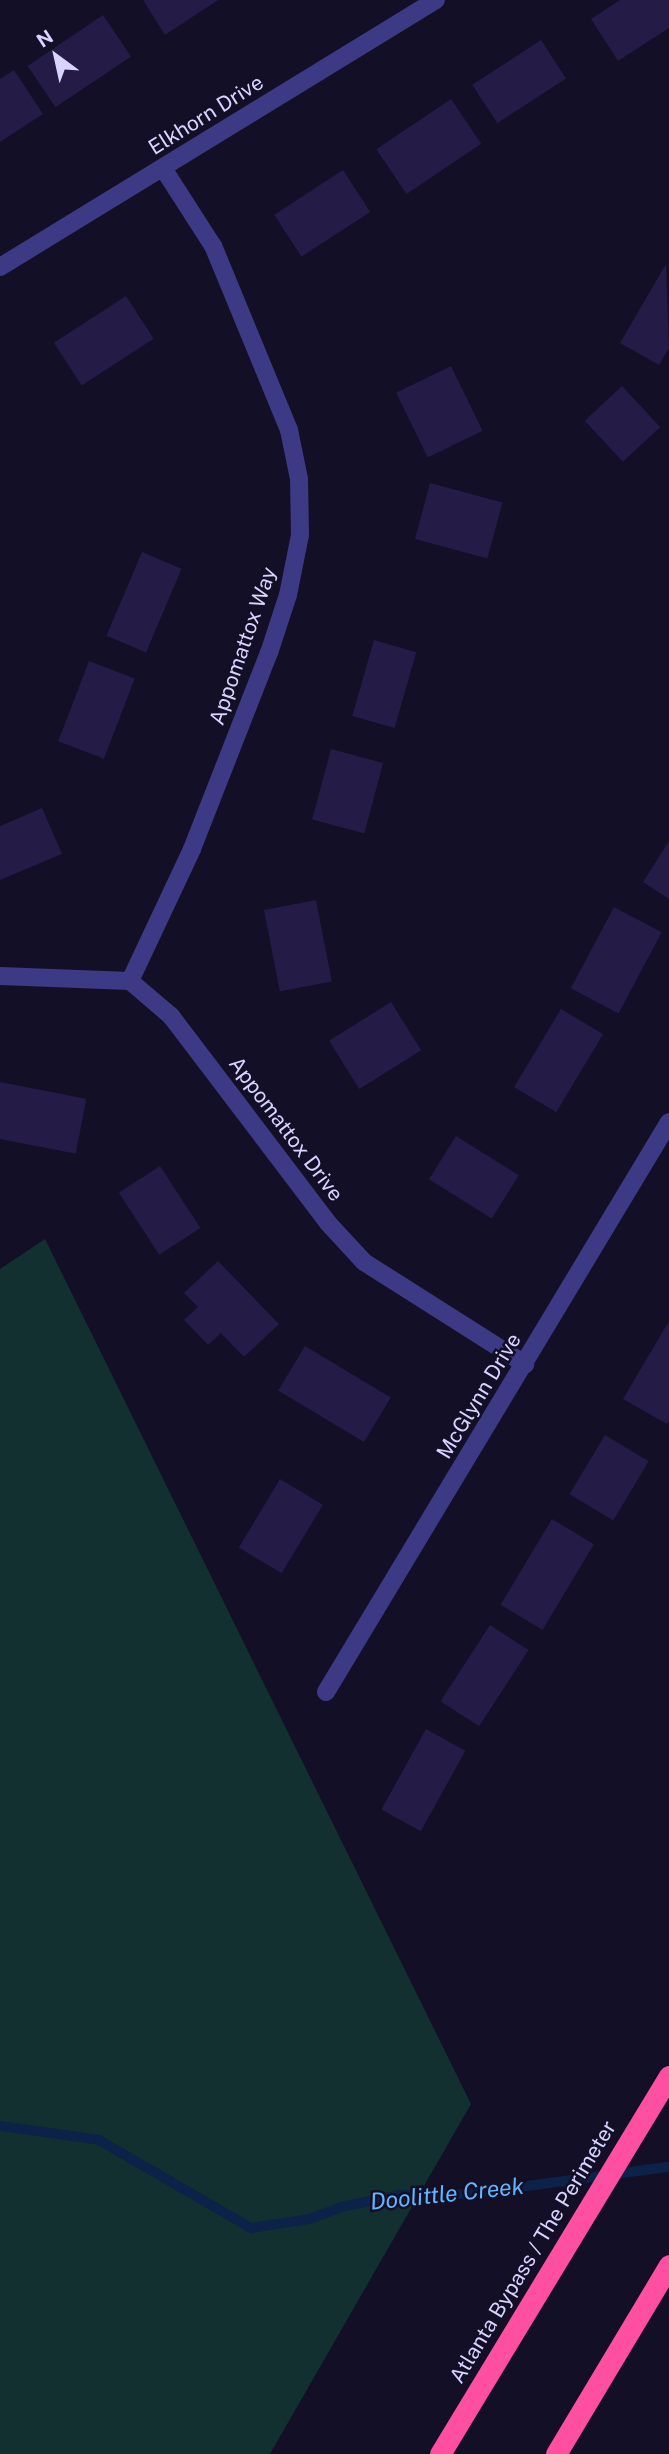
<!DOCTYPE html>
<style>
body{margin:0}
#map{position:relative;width:669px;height:2454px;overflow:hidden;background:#130f26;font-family:"Public Sans",sans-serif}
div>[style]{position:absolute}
.green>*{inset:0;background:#12302f}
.stream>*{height:10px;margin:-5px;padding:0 5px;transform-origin:5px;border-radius:5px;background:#0c2248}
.building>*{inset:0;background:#241b47;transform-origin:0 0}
.minor>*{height:18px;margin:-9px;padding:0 9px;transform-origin:9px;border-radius:9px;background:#3d3a85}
.motorway>*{height:21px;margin:-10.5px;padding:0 10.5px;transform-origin:10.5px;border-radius:10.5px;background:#ff4fa3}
span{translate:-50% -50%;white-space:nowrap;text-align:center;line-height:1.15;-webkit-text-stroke:5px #130f26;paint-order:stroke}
.street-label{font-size:21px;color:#d9d4ff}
.water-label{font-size:23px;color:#62b6ff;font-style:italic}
.north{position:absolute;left:21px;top:21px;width:70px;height:70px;-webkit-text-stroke:5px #130f26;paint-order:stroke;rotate:327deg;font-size:19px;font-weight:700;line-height:28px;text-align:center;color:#d9d4ff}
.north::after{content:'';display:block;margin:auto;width:24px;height:32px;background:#d9d4ff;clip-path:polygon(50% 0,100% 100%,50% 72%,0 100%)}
</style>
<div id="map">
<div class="green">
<i style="clip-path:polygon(45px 1239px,471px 2104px,270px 2454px,0 2454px,0 1269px)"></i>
</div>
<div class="stream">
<i style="left:0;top:2126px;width:100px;rotate:8deg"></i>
<i style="left:99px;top:2140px;width:176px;rotate:30.1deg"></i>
<i style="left:251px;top:2228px;width:60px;rotate:-8.7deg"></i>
<i style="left:310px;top:2219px;width:33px;rotate:-21deg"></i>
<i style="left:341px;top:2207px;width:59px;rotate:-11.7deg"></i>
<i style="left:399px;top:2195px;width:69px;rotate:-0.8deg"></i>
<i style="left:468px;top:2194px;width:203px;rotate:-7.7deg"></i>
</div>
<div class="building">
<i style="clip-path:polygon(143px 0,218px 0,165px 35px)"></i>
<i style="clip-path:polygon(620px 0,669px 0,669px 28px,618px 61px,591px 19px)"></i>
<i style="left:103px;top:15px;width:50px;height:91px;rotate:56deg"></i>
<i style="left:541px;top:40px;width:46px;height:82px;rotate:57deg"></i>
<i style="clip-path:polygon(14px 70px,43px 114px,0 142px,0 79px)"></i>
<i style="left:451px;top:99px;width:54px;height:90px;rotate:56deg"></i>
<i style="left:343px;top:170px;width:50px;height:82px;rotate:57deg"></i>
<i style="clip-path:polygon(666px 264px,669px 348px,659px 365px,620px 343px)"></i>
<i style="left:126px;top:296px;width:51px;height:86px;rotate:57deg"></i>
<i style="left:451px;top:366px;width:72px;height:61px;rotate:64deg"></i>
<i style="left:622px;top:386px;width:56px;height:51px;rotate:47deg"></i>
<i style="left:430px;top:483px;width:75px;height:58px;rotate:15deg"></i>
<i style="left:142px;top:552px;width:43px;height:91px;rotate:23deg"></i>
<i style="left:374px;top:640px;width:44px;height:79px;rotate:16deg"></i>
<i style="left:89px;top:661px;width:49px;height:86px;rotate:21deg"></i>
<i style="left:331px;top:749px;width:54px;height:73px;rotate:15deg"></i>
<i style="clip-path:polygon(42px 808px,62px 854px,0 880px,0 826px)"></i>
<i style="clip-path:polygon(669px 841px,669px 899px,643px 882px)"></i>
<i style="left:316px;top:900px;width:83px;height:53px;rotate:79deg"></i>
<i style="left:614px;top:907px;width:54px;height:92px;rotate:28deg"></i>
<i style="left:391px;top:1002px;width:57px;height:73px;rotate:58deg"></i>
<i style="left:561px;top:1009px;width:49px;height:91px;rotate:31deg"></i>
<i style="left:0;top:1082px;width:88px;height:56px;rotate:11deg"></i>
<i style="left:456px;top:1136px;width:74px;height:51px;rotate:32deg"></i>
<i style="left:160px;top:1166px;width:74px;height:49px;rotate:57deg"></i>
<i style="clip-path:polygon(218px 1261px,279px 1324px,244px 1357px,221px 1333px,208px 1345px,184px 1320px,198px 1307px,184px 1293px)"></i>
<i style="clip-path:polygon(669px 1321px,669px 1421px,667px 1424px,623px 1399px)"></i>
<i style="left:305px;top:1346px;width:100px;height:52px;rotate:31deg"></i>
<i style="left:605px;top:1435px;width:51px;height:69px;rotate:31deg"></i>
<i style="left:280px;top:1479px;width:50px;height:80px;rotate:31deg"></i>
<i style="left:552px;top:1519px;width:49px;height:100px;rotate:31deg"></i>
<i style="left:490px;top:1625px;width:46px;height:91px;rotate:33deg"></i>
<i style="left:426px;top:1729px;width:45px;height:92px;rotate:29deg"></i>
</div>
<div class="minor">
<i style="left:0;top:267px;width:511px;rotate:-31.48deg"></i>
<i style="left:0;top:976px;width:130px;rotate:2.2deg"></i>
<i style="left:130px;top:981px;width:54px;rotate:40.5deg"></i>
<i style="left:171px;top:1016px;width:260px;rotate:52.8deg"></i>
<i style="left:328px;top:1223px;width:53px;rotate:47.3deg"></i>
<i style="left:364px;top:1262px;width:191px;rotate:32.4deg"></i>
<i style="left:130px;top:981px;width:146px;rotate:-64.8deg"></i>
<i style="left:192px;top:849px;width:211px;rotate:-68.6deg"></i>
<i style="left:269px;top:653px;width:61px;rotate:-71.9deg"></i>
<i style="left:288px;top:595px;width:61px;rotate:-78.7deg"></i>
<i style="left:300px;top:535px;width:56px;rotate:-91deg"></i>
<i style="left:299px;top:479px;width:50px;rotate:-101.5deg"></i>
<i style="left:289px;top:430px;width:199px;rotate:-112.4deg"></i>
<i style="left:213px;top:246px;width:93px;rotate:-122.7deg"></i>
<i style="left:326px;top:1692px;width:665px;rotate:-58.96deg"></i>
</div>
<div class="motorway">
<i style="left:440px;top:2454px;width:442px;rotate:-58.8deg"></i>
<i style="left:556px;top:2454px;width:220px;rotate:-59.1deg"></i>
</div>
<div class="street-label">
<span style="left:206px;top:115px;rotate:-32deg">Elkhorn Drive</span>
<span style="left:243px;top:646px;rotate:-71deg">Appomattox Way</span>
<span style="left:286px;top:1129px;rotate:53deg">Appomattox Drive</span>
<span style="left:479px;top:1396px;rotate:-59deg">McGlynn Drive</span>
<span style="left:533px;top:2252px;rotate:-59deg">Atlanta Bypass / The Perimeter</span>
</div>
<div class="water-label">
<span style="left:447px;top:2194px;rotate:-6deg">Doolittle Creek</span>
</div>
<div class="north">N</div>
</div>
